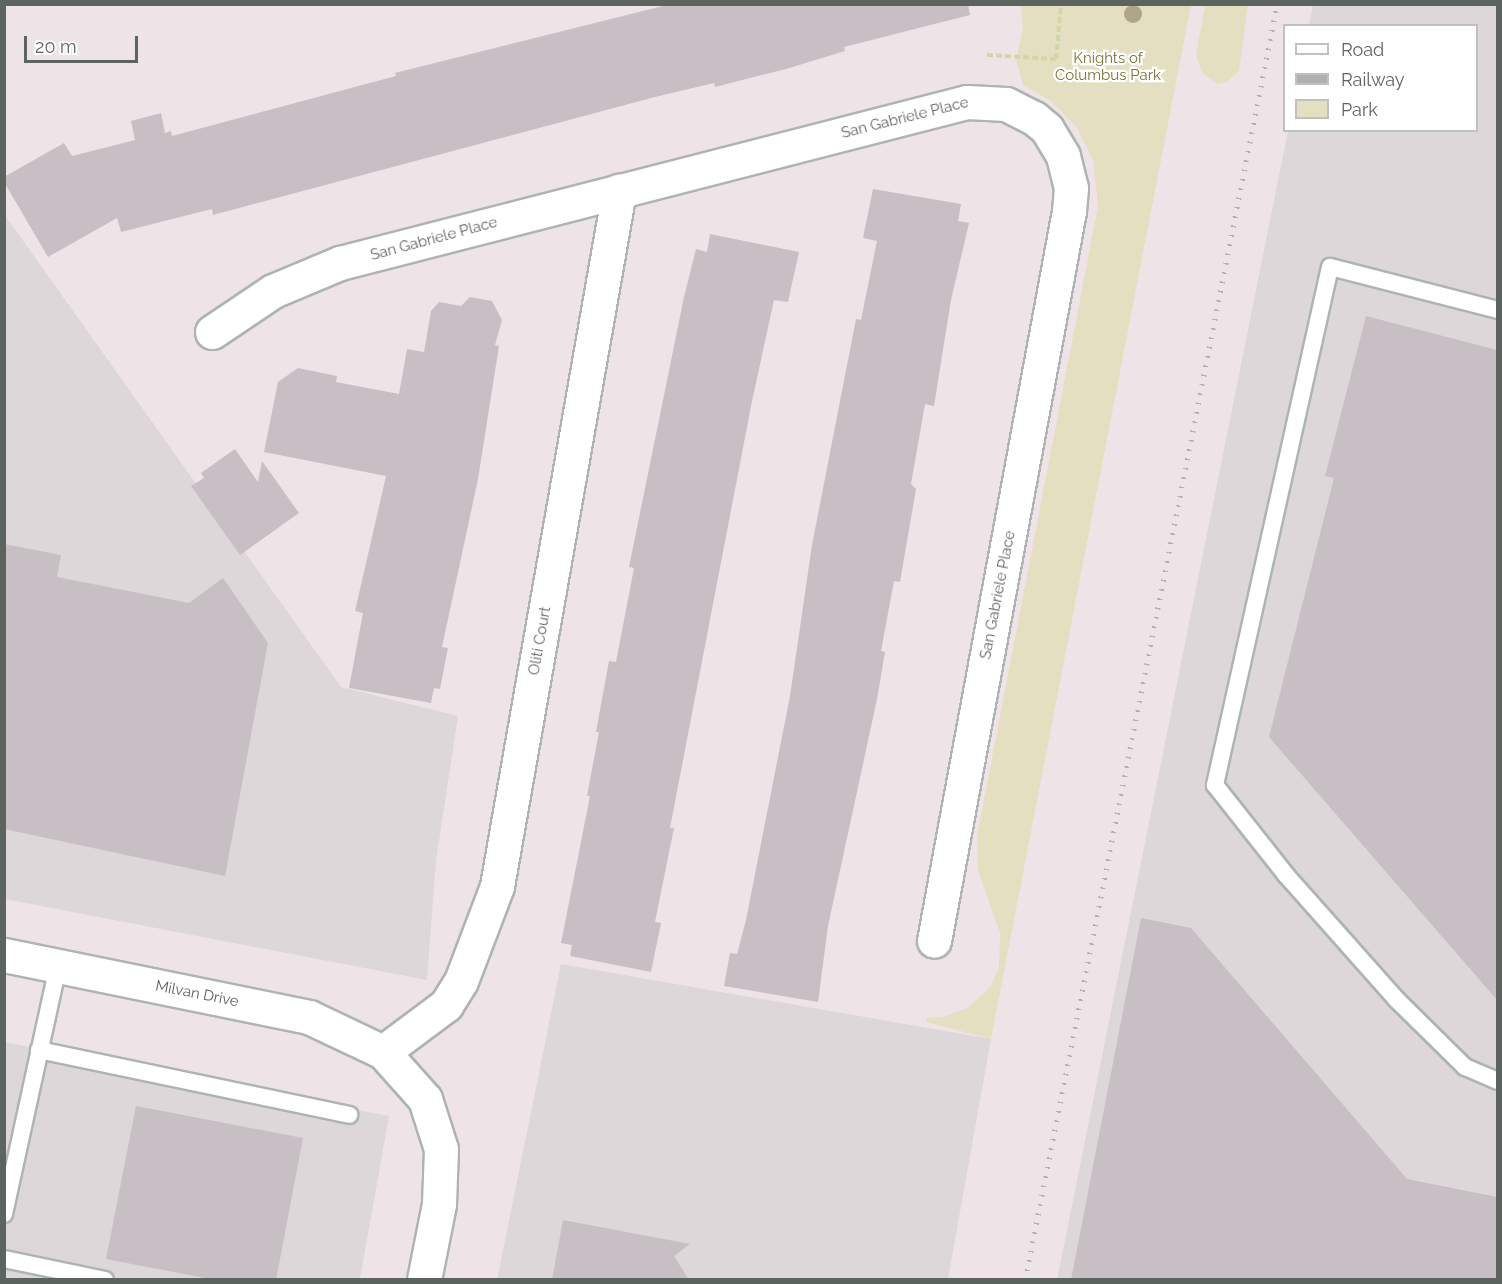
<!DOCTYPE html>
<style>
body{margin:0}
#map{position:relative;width:1502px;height:1284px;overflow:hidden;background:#eee4e8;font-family:Raleway,sans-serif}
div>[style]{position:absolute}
.industrial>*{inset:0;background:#ddd7d9}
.green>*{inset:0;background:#e5dfc2}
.building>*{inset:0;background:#c7bfc3}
.path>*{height:4px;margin-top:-2px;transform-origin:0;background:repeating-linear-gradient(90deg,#d1d6a5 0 6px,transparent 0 9px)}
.roads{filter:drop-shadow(2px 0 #adb4b1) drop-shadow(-2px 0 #adb4b1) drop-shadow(0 2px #adb4b1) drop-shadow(0 -2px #adb4b1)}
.service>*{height:16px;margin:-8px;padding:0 8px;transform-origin:8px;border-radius:8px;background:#fff}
.minor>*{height:33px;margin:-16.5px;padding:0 16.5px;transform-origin:16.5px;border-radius:16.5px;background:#fff}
.tertiary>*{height:33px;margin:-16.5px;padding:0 16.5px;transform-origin:16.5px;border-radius:16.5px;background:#fff}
.rail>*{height:4.5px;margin-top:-2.25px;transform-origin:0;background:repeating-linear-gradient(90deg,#afb0b0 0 1.5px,transparent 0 9.5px)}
.trees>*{width:18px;height:18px;margin:-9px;border-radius:50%;background:#aea686}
span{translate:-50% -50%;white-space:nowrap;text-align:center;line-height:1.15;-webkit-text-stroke:4.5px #fff;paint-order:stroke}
.park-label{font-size:15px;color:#7a7335}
.street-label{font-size:15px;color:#5c6460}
.frame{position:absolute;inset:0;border:6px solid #5c6460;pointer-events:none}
.legend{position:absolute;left:1283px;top:24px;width:195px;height:108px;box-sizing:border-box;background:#fff;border:2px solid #bec1bf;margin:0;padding:8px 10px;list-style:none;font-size:18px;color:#5c6460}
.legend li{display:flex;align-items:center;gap:12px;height:30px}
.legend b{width:30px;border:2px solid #bec1bf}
.scale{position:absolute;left:24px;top:36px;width:114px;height:27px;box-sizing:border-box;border:3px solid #5c6460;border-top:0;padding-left:8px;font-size:18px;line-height:21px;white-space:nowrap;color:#5c6460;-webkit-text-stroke:4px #fff;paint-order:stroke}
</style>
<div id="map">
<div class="industrial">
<i style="clip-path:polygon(1313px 5px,1497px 5px,1497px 1279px,1057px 1280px,1288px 131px,1476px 130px,1476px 26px,1309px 25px)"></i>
<i style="clip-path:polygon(4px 214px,341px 687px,458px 716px,436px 861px,427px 980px,5px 899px)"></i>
<i style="clip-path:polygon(561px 964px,991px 1039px,948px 1279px,497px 1280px)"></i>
<i style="clip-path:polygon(4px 1042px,389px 1116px,360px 1279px,5px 1279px)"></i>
</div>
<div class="green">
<i style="clip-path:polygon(1021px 5px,1191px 5px,991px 1039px,926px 1022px,927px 1018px,944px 1017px,969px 1007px,990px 987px,999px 968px,1000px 933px,978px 871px,977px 836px,1098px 206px,1093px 160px,1077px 128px,1051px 101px,1023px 85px,1016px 59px,1023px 29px)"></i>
<i style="clip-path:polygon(1205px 5px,1248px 5px,1239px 71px,1227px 82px,1217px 84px,1202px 73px,1196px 55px)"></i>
</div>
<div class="building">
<i style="clip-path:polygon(671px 4px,968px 4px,970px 15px,844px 47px,845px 51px,786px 69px,715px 87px,714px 83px,655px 97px,213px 215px,212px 209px,121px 232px,117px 218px,48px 257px,4px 182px,4px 177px,64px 143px,72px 156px,135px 140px,131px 121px,161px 113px,165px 133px,171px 131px,172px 136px,396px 76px,395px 73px)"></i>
<i style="clip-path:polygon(873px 189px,961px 204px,958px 221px,969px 223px,951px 300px,934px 406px,925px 404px,911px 484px,916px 489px,900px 582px,894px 581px,881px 651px,885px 652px,877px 699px,828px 926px,818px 1002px,724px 986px,730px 953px,737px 954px,746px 920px,790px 696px,812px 545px,856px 319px,861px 320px,877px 241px,863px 238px)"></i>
<i style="clip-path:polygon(710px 234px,799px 252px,788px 302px,774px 300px,752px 401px,670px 828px,674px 828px,655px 922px,661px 923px,651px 972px,570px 956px,572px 945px,561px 943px,590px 796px,587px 796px,599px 732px,596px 732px,609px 661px,616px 662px,634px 568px,629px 567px,684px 297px,696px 249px,707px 252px)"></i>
<i style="clip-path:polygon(470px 297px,492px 301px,502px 320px,495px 345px,499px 346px,478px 479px,442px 647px,448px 648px,440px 689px,434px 688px,431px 703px,349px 688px,363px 613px,355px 611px,386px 476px,264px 452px,278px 382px,298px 368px,337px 376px,336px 382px,399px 394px,407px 349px,424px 352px,431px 311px,439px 302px,461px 306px)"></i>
<i style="clip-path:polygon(1366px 316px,1497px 350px,1497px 1000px,1269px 737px,1334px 478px,1325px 476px)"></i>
<i style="clip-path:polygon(235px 449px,258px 482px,262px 461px,299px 513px,240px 555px,191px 486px,204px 478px,201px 473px)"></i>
<i style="clip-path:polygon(4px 544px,61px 555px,57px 577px,189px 603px,223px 578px,268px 643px,225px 876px,4px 829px)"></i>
<i style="clip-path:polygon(1141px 918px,1191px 928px,1407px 1179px,1497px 1197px,1497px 1280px,1071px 1280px)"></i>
<i style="clip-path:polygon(136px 1106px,303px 1138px,276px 1280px,215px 1280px,106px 1259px)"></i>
<i style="clip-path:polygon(563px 1220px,690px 1244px,674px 1256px,689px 1280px,552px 1280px)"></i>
</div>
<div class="path">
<i style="left:987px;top:55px;width:69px;rotate:3.3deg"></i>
<i style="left:1056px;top:59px;width:55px;rotate:-84.8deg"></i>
</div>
<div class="roads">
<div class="service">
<i style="left:1498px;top:310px;width:173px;rotate:-165.6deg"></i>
<i style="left:1330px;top:267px;width:531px;rotate:102.52deg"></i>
<i style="left:1215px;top:785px;width:115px;rotate:51.7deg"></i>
<i style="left:1286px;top:875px;width:166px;rotate:48.4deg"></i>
<i style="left:1396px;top:999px;width:97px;rotate:44.6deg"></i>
<i style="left:1465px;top:1067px;width:36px;rotate:23deg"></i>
<i style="left:39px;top:1050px;width:317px;rotate:11.8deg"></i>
<i style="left:4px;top:1214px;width:254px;rotate:-77.7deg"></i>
<i style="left:4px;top:1259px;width:103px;rotate:11.7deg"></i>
</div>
<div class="minor">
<i style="left:212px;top:332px;width:73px;rotate:-33.9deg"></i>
<i style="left:273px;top:291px;width:73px;rotate:-22.7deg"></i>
<i style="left:340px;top:263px;width:647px;rotate:-14.4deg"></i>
<i style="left:967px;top:102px;width:39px;rotate:3deg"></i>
<i style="left:1006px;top:104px;width:31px;rotate:27deg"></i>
<i style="left:1034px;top:118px;width:17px;rotate:40deg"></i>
<i style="left:1047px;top:129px;width:31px;rotate:59deg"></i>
<i style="left:1063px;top:156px;width:33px;rotate:76deg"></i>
<i style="left:1071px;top:188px;width:23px;rotate:95deg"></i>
<i style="left:1069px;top:211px;width:742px;rotate:100.48deg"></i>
<i style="left:383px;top:1052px;width:79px;rotate:-36.7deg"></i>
<i style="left:446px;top:1005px;width:28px;rotate:-58deg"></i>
<i style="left:461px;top:981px;width:102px;rotate:-69.2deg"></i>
<i style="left:497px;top:886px;width:706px;rotate:-80.04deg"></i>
</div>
<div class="tertiary">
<i style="left:4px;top:955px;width:311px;rotate:11.5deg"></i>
<i style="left:309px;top:1017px;width:82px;rotate:25.3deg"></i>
<i style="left:383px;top:1052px;width:63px;rotate:48.2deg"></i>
<i style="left:425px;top:1099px;width:52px;rotate:72.3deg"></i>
<i style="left:441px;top:1149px;width:55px;rotate:92.1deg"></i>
<i style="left:439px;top:1204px;width:77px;rotate:101.2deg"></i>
</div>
</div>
<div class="rail">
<i style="left:1025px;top:1280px;width:1301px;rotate:-78.83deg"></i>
</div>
<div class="trees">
<i style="left:1133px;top:14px"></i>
</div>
<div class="park-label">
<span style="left:1108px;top:67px">Knights of<br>Columbus Park</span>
</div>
<div class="street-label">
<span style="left:905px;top:118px;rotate:-14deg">San Gabriele Place</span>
<span style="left:434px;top:239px;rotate:-15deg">San Gabriele Place</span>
<span style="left:998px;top:595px;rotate:-79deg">San Gabriele Place</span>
<span style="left:540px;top:641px;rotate:-80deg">Oliti Court</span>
<span style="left:197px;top:994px;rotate:11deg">Milvan Drive</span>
</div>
<div class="frame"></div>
<ul class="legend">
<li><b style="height:8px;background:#fff"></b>Road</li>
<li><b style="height:8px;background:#afb0b0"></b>Railway</li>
<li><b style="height:16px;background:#e5dfc2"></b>Park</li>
</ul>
<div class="scale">20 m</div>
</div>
